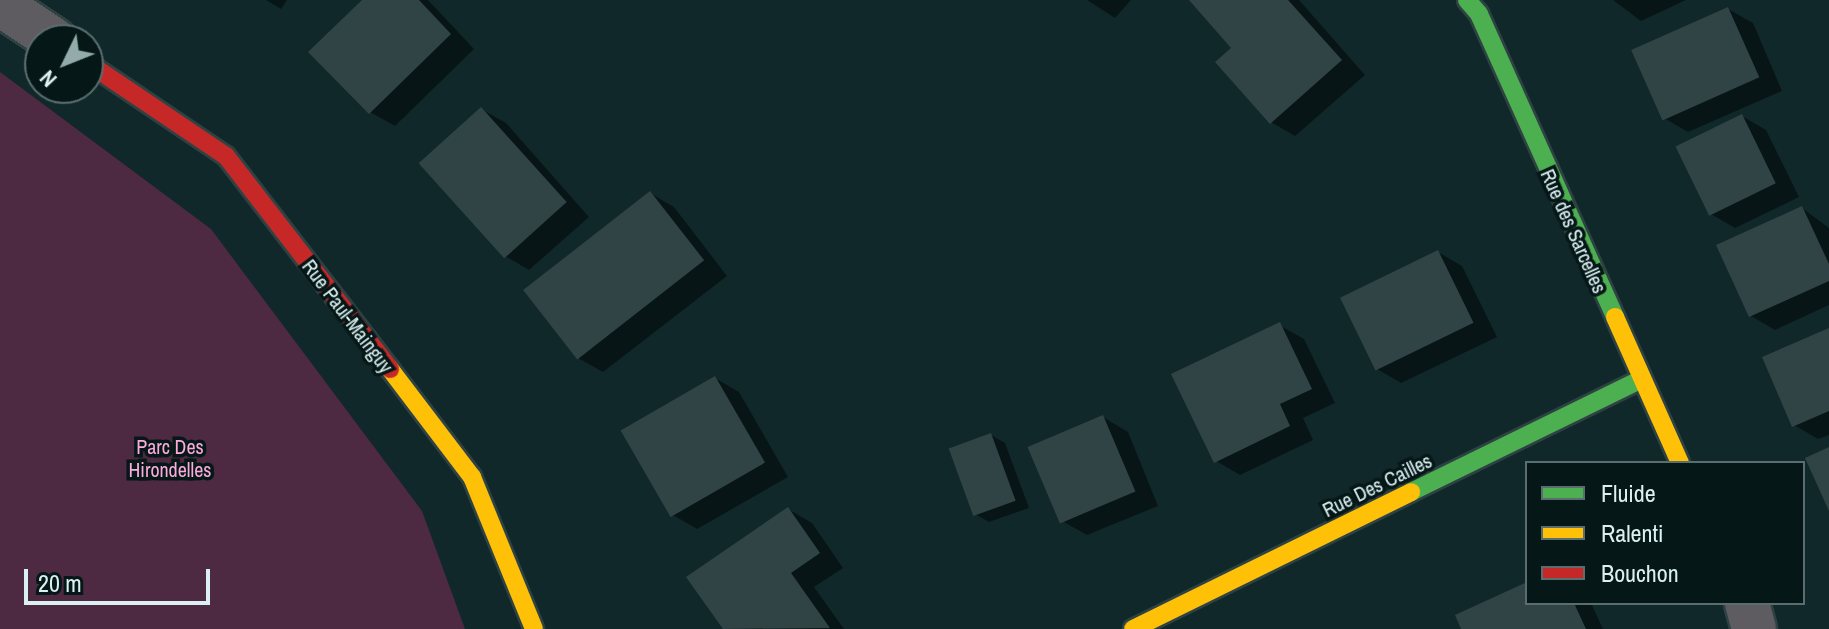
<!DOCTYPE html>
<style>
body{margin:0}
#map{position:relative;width:1829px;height:629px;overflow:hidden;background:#10282a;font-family:"Archivo Narrow",sans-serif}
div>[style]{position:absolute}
.green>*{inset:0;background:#4d2942}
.shadow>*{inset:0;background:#0007}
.building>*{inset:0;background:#314445;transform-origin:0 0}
.roads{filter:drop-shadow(2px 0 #2e4243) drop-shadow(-2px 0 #2e4243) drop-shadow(0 2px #2e4243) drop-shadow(0 -2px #2e4243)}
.street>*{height:44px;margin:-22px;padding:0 22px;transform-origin:22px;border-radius:22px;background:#5e5b61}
.fast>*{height:18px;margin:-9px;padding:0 9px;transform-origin:9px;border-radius:9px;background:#4caf50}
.slow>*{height:18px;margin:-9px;padding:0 9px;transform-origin:9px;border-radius:9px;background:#ffc107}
.jam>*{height:18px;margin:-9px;padding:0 9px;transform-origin:9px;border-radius:9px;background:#c62828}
span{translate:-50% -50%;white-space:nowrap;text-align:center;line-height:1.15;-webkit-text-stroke:7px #061718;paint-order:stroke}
.street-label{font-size:20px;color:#dbf1f1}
.park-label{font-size:20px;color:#fdaadc}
.legend{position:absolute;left:1525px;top:461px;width:280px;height:144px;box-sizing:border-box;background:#061718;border:2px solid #5b6e6f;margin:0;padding:10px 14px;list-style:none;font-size:24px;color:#dbf1f1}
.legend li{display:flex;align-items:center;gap:16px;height:40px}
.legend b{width:40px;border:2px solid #5b6e6f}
.north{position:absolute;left:24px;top:24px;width:80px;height:80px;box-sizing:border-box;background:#061718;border:2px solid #5b6e6f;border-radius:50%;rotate:227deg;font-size:22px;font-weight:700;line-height:32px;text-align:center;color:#dbf1f1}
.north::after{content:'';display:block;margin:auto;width:28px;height:36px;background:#94abab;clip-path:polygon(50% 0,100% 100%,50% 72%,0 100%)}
.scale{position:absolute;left:24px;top:569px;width:186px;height:36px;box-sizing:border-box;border:4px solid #dbf1f1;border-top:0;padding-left:10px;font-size:24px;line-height:28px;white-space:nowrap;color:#dbf1f1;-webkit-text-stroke:6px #061718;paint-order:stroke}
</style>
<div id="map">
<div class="green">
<i style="clip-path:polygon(0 72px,211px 229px,422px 511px,465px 629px,0 629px)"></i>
</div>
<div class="shadow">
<i style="clip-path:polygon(266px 0,287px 0,281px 9px)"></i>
<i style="clip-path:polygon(365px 0,428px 0,474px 49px,395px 126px,370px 112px)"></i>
<i style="clip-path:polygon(1087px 0,1131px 0,1115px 18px)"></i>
<i style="clip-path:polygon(1192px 0,1299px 0,1365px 75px,1295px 136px,1271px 122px,1234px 48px)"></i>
<i style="clip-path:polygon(1613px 0,1686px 0,1641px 21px)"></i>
<i style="clip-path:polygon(1728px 9px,1753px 23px,1782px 91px,1688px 132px,1664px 118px)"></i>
<i style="clip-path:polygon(481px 109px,506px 123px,589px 217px,529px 270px,505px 256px)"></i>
<i style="clip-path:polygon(1742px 116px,1766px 130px,1799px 197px,1735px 228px,1711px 214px)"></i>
<i style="clip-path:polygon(650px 193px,674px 207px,727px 276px,603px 372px,578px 358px)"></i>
<i style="clip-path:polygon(1802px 208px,1829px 228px,1829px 305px,1775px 330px,1751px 316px)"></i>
<i style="clip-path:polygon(1438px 252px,1462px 266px,1497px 337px,1401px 383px,1377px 369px)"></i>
<i style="clip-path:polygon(1279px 325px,1304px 339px,1335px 403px,1303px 418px,1313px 440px,1240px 475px,1216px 461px)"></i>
<i style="clip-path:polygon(1829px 330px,1829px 435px,1818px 439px,1794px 425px)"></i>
<i style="clip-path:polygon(715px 378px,739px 392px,788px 477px,697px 529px,673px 515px)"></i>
<i style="clip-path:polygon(1103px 417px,1128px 432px,1158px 506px,1087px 535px,1062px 521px)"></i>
<i style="clip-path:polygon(991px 435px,1005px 443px,1029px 508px,989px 522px,975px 514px)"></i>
<i style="clip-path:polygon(788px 509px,812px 523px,843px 568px,814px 587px,844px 629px,725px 629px,689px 577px)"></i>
<i style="clip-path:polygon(1527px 584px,1527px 603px,1591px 603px,1603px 629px,1464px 629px)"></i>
</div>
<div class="building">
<i style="clip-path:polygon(362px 0,419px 0,451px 34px,369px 114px,308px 52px)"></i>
<i style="clip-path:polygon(1189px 0,1288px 0,1342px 60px,1270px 124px,1215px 62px,1231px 48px)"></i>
<i style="left:1728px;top:7px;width:77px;height:106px;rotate:66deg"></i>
<i style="left:481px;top:107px;width:128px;height:84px;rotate:48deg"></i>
<i style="left:1742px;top:114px;width:77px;height:74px;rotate:64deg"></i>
<i style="left:650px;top:191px;width:88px;height:161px;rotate:52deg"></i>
<i style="clip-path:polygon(1802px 206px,1829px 264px,1829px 281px,1749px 317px,1716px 245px)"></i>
<i style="left:1438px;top:250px;width:81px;height:109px;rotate:64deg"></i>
<i style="clip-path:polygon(1280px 322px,1312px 389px,1280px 404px,1290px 426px,1214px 463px,1171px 374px)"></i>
<i style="clip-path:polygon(1829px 328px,1829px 411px,1792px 427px,1762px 357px)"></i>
<i style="left:715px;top:376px;width:100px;height:109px;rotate:60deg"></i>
<i style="left:1103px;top:415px;width:83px;height:82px;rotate:67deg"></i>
<i style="left:991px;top:433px;width:72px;height:45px;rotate:70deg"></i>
<i style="clip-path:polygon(1829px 447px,1829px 511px,1805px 458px)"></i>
<i style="clip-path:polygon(788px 507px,820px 553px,791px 573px,830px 628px,723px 629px,686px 577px)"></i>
<i style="clip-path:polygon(1527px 582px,1527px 603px,1574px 603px,1586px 629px,1461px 629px,1455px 615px)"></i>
</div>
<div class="roads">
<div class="street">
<i style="left:0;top:4px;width:65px;rotate:33.7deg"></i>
<i style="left:1747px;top:603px;width:27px;rotate:75deg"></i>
</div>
<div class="fast">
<i style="left:1467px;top:0;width:18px;rotate:49deg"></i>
<i style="left:1479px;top:14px;width:332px;rotate:65.8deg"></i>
<i style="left:1411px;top:492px;width:255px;rotate:-26.1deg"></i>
</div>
<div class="slow">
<i style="left:1615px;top:317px;width:160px;rotate:66deg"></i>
<i style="left:390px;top:369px;width:136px;rotate:52.8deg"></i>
<i style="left:472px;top:477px;width:164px;rotate:67.8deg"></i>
<i style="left:1133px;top:629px;width:310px;rotate:-26.2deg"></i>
</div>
<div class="jam">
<i style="left:88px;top:63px;width:166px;rotate:34deg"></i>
<i style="left:226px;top:156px;width:269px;rotate:52.4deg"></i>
</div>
</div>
<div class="street-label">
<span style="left:1574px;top:231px;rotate:66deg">Rue des Sarcelles</span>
<span style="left:348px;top:316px;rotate:53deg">Rue Paul-Mainguy</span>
<span style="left:1377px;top:485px;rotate:-26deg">Rue Des Cailles</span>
</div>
<div class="park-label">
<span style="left:170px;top:458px">Parc Des<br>Hirondelles</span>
</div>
<ul class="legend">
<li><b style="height:10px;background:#4caf50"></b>Fluide</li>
<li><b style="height:10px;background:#ffc107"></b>Ralenti</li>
<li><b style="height:10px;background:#c62828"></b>Bouchon</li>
</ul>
<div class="north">N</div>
<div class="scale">20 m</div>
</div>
